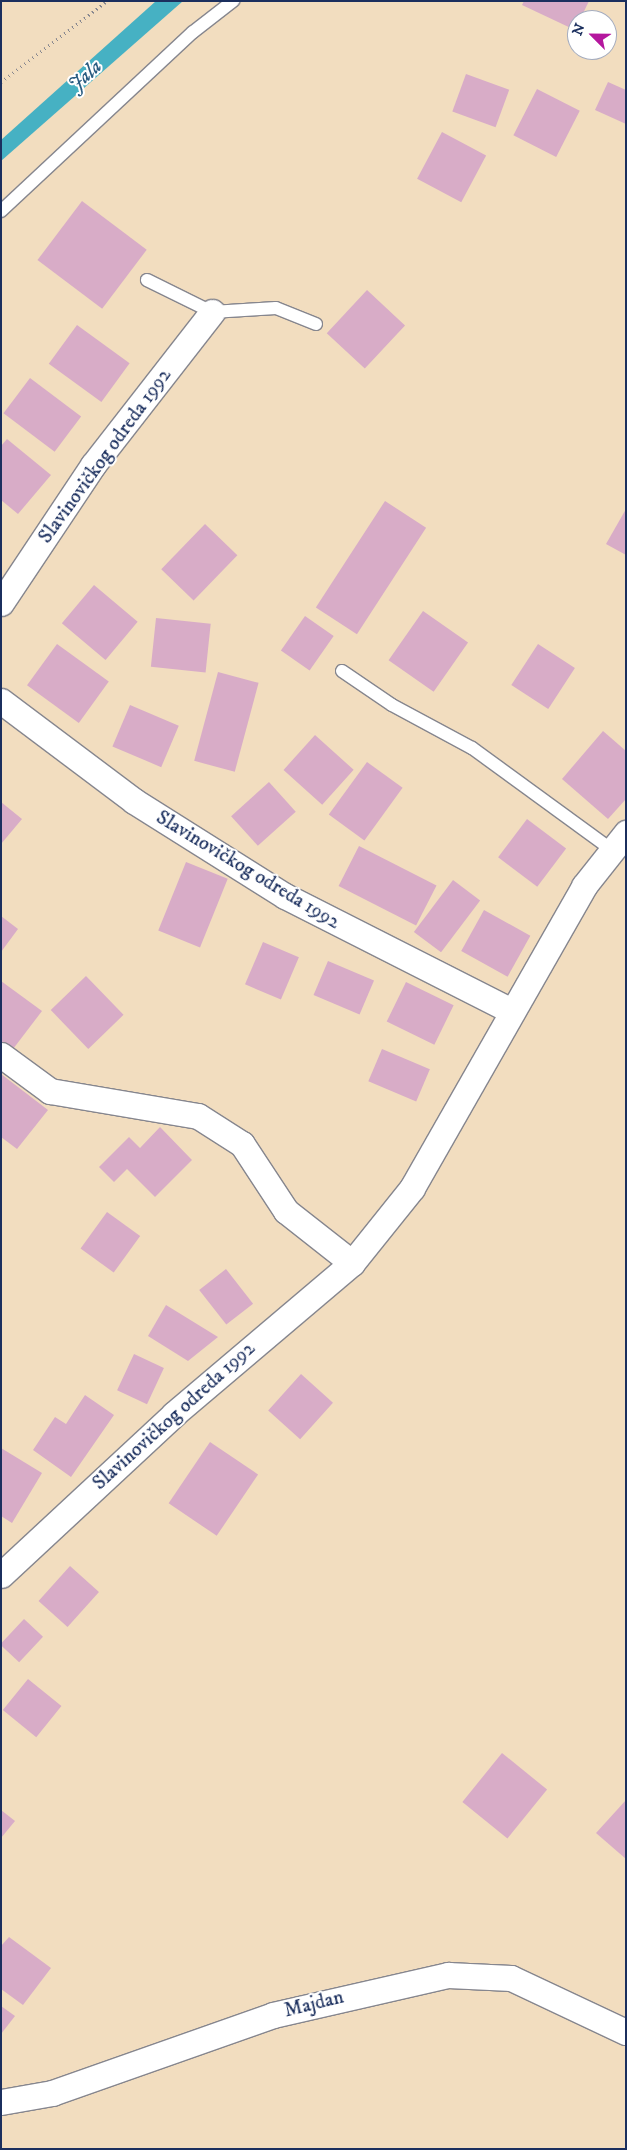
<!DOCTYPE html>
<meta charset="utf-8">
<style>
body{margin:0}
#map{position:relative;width:627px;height:2150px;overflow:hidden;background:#f2ddbf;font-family:"IM FELL DW Pica",serif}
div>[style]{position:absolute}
.water>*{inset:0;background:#46b1c3}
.building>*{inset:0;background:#d8acc7;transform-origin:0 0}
.path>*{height:3px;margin-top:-1.5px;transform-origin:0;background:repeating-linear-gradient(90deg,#86868e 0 1px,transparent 0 5px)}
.roads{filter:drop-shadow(1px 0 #86868e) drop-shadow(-1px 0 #86868e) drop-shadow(0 1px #86868e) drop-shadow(0 -1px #86868e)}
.lane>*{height:12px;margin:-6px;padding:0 6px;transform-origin:6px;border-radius:6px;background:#fff}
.street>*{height:25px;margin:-12.5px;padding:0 12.5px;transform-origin:12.5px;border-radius:12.5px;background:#fff}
span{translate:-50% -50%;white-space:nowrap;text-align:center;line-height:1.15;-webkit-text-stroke:4px #fff;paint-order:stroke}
.street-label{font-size:20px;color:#1b2f5e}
.water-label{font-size:21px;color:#2a5c81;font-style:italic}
.frame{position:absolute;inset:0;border:2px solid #1b2f5e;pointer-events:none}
.north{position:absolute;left:567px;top:10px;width:50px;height:50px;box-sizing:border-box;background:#fff;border:1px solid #a4acbf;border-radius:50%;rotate:293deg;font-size:14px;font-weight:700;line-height:20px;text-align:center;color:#1b2f5e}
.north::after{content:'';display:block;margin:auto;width:18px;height:22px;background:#b5179e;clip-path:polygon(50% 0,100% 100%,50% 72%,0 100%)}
</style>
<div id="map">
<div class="water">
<i style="clip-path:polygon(156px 1px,183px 1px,1px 161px,1px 140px)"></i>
</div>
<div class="building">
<i style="clip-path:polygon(524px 1px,589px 1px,575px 30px,522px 5px)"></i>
<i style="left:466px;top:74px;width:46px;height:40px;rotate:20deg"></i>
<i style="clip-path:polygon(608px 82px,626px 90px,626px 124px,595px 110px)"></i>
<i style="left:537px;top:89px;width:48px;height:52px;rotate:27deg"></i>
<i style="left:442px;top:132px;width:50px;height:53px;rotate:28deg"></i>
<i style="left:82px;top:201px;width:81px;height:74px;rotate:37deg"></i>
<i style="left:367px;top:290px;width:52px;height:59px;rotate:43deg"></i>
<i style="left:77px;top:325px;width:65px;height:48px;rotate:36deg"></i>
<i style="left:30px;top:378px;width:64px;height:44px;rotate:37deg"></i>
<i style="clip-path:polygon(7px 439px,51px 475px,18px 514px,1px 500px,1px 446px)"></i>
<i style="left:385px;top:501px;width:49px;height:127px;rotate:33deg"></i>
<i style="clip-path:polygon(626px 509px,626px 555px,606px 544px)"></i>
<i style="left:205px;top:524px;width:45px;height:63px;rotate:44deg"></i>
<i style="left:94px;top:585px;width:57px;height:50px;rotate:40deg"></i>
<i style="left:423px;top:611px;width:55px;height:60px;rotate:35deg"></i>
<i style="left:305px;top:616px;width:35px;height:42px;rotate:35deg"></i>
<i style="left:156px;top:618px;width:55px;height:49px;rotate:6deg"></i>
<i style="left:57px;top:644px;width:64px;height:51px;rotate:36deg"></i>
<i style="left:538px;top:644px;width:44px;height:49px;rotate:33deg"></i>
<i style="left:218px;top:672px;width:42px;height:92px;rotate:15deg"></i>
<i style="left:130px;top:705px;width:53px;height:45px;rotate:23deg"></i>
<i style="clip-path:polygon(603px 731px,626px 751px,626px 799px,608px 819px,562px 779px)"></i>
<i style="left:315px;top:735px;width:52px;height:47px;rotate:42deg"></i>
<i style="left:367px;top:762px;width:44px;height:65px;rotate:36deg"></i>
<i style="left:269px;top:782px;width:40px;height:51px;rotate:48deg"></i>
<i style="clip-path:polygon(1px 802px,22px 819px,1px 844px)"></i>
<i style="left:527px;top:819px;width:49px;height:48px;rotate:37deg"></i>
<i style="left:359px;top:846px;width:87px;height:45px;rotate:27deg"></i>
<i style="left:186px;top:862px;width:45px;height:74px;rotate:22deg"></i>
<i style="left:453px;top:880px;width:34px;height:65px;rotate:37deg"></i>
<i style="left:484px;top:910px;width:53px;height:47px;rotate:29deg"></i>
<i style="clip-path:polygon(1px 916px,18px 929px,1px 952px)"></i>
<i style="left:263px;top:942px;width:39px;height:46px;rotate:23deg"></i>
<i style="left:328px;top:961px;width:50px;height:37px;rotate:23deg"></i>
<i style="left:86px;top:976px;width:54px;height:49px;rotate:46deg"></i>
<i style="clip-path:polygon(1px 981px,42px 1011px,10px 1053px,1px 1046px)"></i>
<i style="left:406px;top:982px;width:53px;height:44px;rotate:26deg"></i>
<i style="left:382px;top:1049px;width:52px;height:35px;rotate:23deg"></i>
<i style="clip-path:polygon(1px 1074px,48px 1110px,17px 1149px,1px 1137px)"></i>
<i style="clip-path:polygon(160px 1127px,192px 1160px,155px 1197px,127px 1169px,114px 1182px,99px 1167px,129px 1137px,140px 1148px)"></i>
<i style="left:107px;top:1212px;width:41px;height:45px;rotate:36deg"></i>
<i style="left:226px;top:1269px;width:44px;height:34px;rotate:52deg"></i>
<i style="clip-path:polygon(166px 1305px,218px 1337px,188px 1361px,148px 1336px)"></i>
<i style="left:134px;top:1354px;width:33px;height:40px;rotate:25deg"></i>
<i style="left:301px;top:1374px;width:43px;height:49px;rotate:42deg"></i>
<i style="clip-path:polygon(85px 1395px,114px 1415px,71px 1477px,33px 1450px,55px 1417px,66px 1424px)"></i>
<i style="left:210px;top:1442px;width:58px;height:74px;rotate:34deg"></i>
<i style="clip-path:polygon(1px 1448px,42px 1473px,12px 1523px,1px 1516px)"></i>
<i style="left:70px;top:1566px;width:39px;height:47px;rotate:42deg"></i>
<i style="left:24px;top:1619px;width:26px;height:35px;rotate:43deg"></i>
<i style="left:28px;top:1679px;width:43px;height:40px;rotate:39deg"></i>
<i style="left:502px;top:1753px;width:58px;height:63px;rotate:39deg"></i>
<i style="clip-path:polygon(626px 1800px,626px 1859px,596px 1833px)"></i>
<i style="clip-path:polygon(1px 1810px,15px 1821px,1px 1838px)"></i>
<i style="clip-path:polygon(9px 1937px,51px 1968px,23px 2005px,1px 1989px,1px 1946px)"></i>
<i style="clip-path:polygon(1px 2006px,15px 2016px,1px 2034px)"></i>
</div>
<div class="path">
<i style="left:1px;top:82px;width:133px;rotate:-37.4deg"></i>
</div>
<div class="roads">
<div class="lane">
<i style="left:1px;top:211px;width:262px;rotate:-43deg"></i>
<i style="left:193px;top:32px;width:51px;rotate:-37.8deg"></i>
<i style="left:147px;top:280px;width:72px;rotate:26.2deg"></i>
<i style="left:212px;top:312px;width:64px;rotate:-3.6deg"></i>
<i style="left:276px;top:308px;width:43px;rotate:21.8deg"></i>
<i style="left:342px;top:671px;width:60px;rotate:34.2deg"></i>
<i style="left:392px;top:705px;width:91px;rotate:28.3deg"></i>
<i style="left:472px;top:748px;width:173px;rotate:36.1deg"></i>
</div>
<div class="street">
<i style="left:1px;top:603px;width:166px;rotate:-56.3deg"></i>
<i style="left:93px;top:465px;width:194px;rotate:-52.1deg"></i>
<i style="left:1px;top:701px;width:166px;rotate:36.9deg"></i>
<i style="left:134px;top:801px;width:178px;rotate:32.2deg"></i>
<i style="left:285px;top:896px;width:254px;rotate:26.9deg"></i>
<i style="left:1px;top:1055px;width:61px;rotate:36.3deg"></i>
<i style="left:50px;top:1091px;width:150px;rotate:9.6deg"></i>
<i style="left:198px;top:1116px;width:52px;rotate:32.5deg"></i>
<i style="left:242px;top:1144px;width:80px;rotate:56.7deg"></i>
<i style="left:286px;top:1211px;width:84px;rotate:38.2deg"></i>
<i style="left:1px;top:1575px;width:236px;rotate:-42.9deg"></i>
<i style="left:174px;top:1414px;width:233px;rotate:-40.3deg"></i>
<i style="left:352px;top:1263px;width:96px;rotate:-51.3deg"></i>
<i style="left:412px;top:1188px;width:348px;rotate:-60.3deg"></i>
<i style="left:584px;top:886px;width:68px;rotate:-51.6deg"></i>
<i style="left:1px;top:2102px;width:52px;rotate:-10deg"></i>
<i style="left:52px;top:2093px;width:234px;rotate:-19.4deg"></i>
<i style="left:273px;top:2015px;width:180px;rotate:-12.9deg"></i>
<i style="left:448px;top:1975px;width:63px;rotate:2.7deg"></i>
<i style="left:511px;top:1978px;width:127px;rotate:25.2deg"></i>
</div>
</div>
<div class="street-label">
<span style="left:105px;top:456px;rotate:-54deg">Slavinovičkog odreda 1992</span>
<span style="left:248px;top:870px;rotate:31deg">Slavinovičkog odreda 1992</span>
<span style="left:174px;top:1416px;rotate:-42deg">Slavinovičkog odreda 1992</span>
<span style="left:314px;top:2004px;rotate:-14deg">Majdan</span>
</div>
<div class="water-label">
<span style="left:85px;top:76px;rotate:-42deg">Jala</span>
</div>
<div class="frame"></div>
<div class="north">N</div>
</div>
